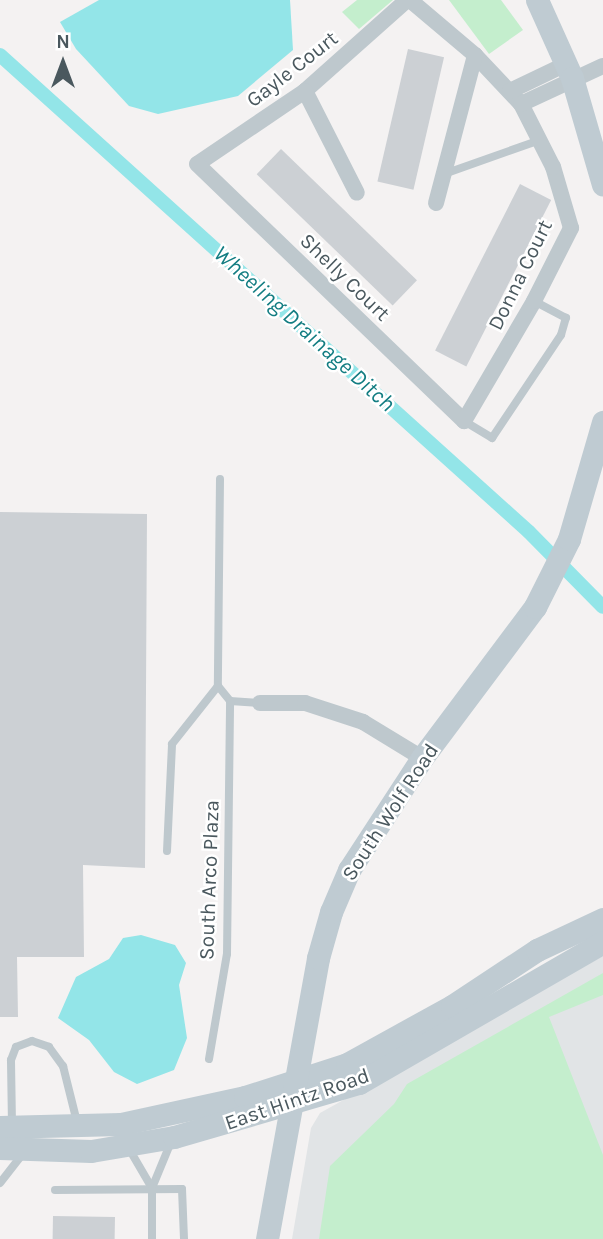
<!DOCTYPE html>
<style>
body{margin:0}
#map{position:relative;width:603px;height:1239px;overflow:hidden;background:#f4f2f2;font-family:Karla,sans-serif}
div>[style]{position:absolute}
.airport>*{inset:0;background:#e1e4e6}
.green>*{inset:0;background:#c4eecd}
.water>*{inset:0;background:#93e5e8}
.canal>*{height:14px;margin:-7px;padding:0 7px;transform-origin:7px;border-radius:7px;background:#93e5e8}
.building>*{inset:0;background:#ccd0d4;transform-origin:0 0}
.lane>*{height:8px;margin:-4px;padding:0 4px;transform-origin:4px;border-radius:4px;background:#bec8cd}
.street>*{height:16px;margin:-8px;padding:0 8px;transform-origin:8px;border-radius:8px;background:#bec8cd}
.secondary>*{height:23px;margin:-11.5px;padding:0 11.5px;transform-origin:11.5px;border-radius:11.5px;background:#bfcbd2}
span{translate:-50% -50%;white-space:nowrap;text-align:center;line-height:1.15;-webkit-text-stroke:5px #fff;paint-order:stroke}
.street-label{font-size:21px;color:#4a585e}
.water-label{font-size:23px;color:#137d82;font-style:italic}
.north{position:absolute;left:28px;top:28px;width:70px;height:70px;-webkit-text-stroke:5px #fff;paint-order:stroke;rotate:0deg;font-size:19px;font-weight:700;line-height:28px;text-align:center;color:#4a585e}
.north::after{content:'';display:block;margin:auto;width:24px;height:32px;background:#4a585e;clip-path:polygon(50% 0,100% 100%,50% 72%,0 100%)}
</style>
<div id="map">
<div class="airport">
<i style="clip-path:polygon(603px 956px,603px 1239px,292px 1239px,311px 1128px,320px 1113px)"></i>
</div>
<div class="green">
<i style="clip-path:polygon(357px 0,393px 0,359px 29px,342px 12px)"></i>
<i style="clip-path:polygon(449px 0,501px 0,523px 30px,489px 54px)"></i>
<i style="clip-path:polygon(603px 973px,603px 995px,549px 1017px,603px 1155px,603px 1239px,319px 1239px,330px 1166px,394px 1104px,407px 1084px)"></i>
</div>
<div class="water">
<i style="clip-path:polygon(99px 0,290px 0,293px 50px,238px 96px,158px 114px,129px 106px,76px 49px,60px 22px)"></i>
<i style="clip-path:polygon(141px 935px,175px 945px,186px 963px,179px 985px,187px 1038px,174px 1070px,137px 1084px,114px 1072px,89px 1040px,58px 1018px,76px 977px,109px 959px,123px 938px)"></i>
</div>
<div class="canal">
<i style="left:0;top:55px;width:712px;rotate:42.04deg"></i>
<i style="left:529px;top:532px;width:105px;rotate:45.4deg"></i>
</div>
<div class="building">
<i style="left:408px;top:49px;width:37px;height:136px;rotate:13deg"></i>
<i style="left:281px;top:149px;width:189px;height:35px;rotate:44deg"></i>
<i style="left:520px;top:184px;width:35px;height:187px;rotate:27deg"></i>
<i style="clip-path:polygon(0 512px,147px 514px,145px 868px,83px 865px,84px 957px,17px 957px,18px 1017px,0 1017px)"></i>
<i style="left:53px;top:1216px;width:62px;height:23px;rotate:1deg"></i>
</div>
<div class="lane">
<i style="left:444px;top:174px;width:102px;rotate:-19.5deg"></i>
<i style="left:464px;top:421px;width:33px;rotate:31deg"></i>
<i style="left:492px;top:438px;width:124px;rotate:-56.2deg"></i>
<i style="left:561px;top:335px;width:18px;rotate:-74deg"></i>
<i style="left:566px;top:318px;width:36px;rotate:-152deg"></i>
<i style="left:220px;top:479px;width:207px;rotate:90.6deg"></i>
<i style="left:218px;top:686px;width:19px;rotate:51deg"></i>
<i style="left:230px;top:701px;width:30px;rotate:4deg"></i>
<i style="left:167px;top:851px;width:107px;rotate:-87.3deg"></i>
<i style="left:172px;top:744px;width:74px;rotate:-51.6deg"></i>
<i style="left:209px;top:1059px;width:107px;rotate:-80.3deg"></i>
<i style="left:227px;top:954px;width:253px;rotate:-89.3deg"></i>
<i style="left:12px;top:1125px;width:65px;rotate:-90.9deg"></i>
<i style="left:11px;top:1060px;width:14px;rotate:-69deg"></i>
<i style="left:16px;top:1047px;width:17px;rotate:-21deg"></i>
<i style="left:32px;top:1041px;width:18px;rotate:19deg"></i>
<i style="left:49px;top:1047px;width:24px;rotate:54deg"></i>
<i style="left:63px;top:1066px;width:58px;rotate:76deg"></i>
<i style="left:128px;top:1147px;width:48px;rotate:59.7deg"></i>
<i style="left:152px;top:1188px;width:50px;rotate:-67.6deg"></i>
<i style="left:0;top:1183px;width:39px;rotate:-52deg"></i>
<i style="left:55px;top:1190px;width:127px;rotate:-0.5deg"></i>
<i style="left:182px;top:1189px;width:50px;rotate:87.7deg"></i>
<i style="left:152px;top:1239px;width:51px;rotate:-90deg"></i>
</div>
<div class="street">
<i style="left:407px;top:0;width:137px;rotate:138.3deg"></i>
<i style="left:305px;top:91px;width:130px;rotate:145.9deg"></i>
<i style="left:197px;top:164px;width:371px;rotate:43.9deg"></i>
<i style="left:464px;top:421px;width:139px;rotate:-59.7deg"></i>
<i style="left:534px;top:301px;width:82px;rotate:-63.1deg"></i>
<i style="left:571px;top:228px;width:64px;rotate:-106.4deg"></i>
<i style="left:553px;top:167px;width:71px;rotate:-116.9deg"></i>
<i style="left:521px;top:104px;width:67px;rotate:-133.2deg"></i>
<i style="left:475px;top:55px;width:85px;rotate:-139.8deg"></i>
<i style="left:305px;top:91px;width:114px;rotate:63deg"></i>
<i style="left:510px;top:91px;width:62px;rotate:-25.7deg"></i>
<i style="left:521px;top:104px;width:90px;rotate:-24.9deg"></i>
<i style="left:436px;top:203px;width:153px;rotate:-75.2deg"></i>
<i style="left:260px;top:703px;width:45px"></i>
<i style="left:305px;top:703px;width:61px;rotate:18.1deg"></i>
<i style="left:363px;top:722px;width:69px;rotate:31.4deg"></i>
</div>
<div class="secondary">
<i style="left:537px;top:0;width:85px;rotate:65.8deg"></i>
<i style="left:572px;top:78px;width:111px;rotate:73.8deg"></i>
<i style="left:0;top:1127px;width:121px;rotate:-1.4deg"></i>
<i style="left:121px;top:1124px;width:127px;rotate:-12.3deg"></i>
<i style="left:245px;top:1097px;width:107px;rotate:-17.9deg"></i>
<i style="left:347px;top:1064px;width:120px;rotate:-28.9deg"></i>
<i style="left:452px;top:1006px;width:102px;rotate:-33.4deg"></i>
<i style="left:537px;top:950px;width:73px;rotate:-25.2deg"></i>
<i style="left:0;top:1148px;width:91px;rotate:1.9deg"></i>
<i style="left:91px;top:1151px;width:84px;rotate:-9.6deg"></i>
<i style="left:174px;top:1137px;width:193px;rotate:-16.3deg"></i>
<i style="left:359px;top:1083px;width:282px;rotate:-30deg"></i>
<i style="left:267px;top:1239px;width:286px;rotate:-79.7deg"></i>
<i style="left:318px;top:958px;width:48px;rotate:-74.2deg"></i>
<i style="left:331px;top:912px;width:46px;rotate:-66.8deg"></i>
<i style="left:349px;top:870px;width:134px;rotate:-56.9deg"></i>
<i style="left:422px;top:758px;width:189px;rotate:-53.2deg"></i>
<i style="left:535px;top:607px;width:76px;rotate:-63.4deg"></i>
<i style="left:569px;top:539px;width:122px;rotate:-73.8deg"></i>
</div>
<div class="street-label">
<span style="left:292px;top:69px;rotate:-38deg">Gayle Court</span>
<span style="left:520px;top:275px;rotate:-64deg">Donna Court</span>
<span style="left:345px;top:277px;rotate:44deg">Shelly Court</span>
<span style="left:390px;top:812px;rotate:-57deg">South Wolf Road</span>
<span style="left:209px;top:880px;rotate:-88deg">South Arco Plaza</span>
<span style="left:297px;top:1099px;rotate:-19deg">East Hintz Road</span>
</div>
<div class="water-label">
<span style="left:304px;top:329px;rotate:42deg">Wheeling Drainage Ditch</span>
</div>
<div class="north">N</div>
</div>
